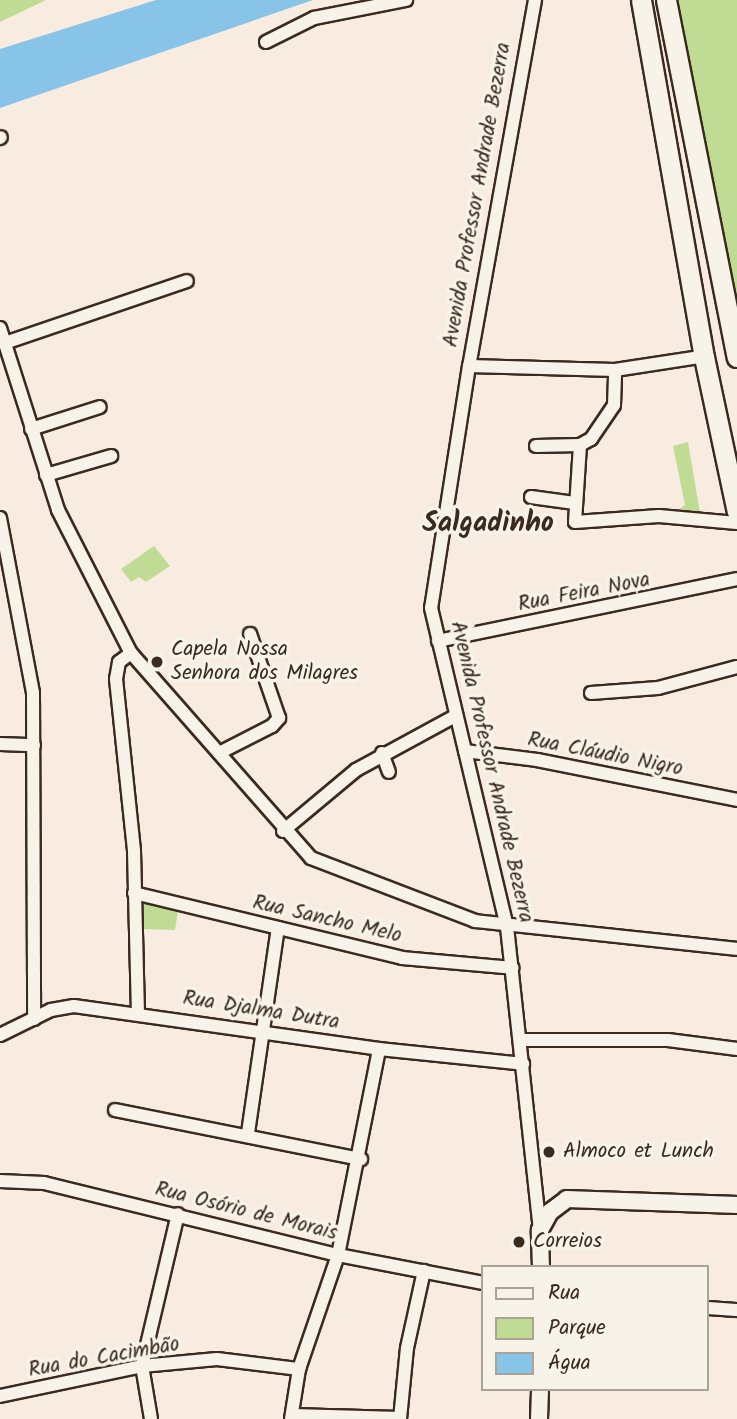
<!DOCTYPE html>
<meta charset="utf-8">
<style>
body{margin:0}
#map{position:relative;width:737px;height:1419px;overflow:hidden;background:#f8ebe0;font-family:Kalam,sans-serif}
div>[style]{position:absolute}
.green>*{inset:0;background:#c0db93}
.water>*{inset:0;background:#88c3e8}
.roads{filter:drop-shadow(2px 0 #3b2a1e) drop-shadow(-2px 0 #3b2a1e) drop-shadow(0 2px #3b2a1e) drop-shadow(0 -2px #3b2a1e)}
.minor>*{height:12px;margin:-6px;padding:0 6px;transform-origin:6px;border-radius:6px;background:#f7f3e8}
.major>*{height:16px;margin:-8px;padding:0 8px;transform-origin:8px;border-radius:8px;background:#f7f3e8}
.highway>*{height:19px;margin:-9.5px;padding:0 9.5px;transform-origin:9.5px;border-radius:9.5px;background:#f7f3e8}
.dots>*{width:19px;height:19px;translate:-50% -50%;box-sizing:border-box;border:4px solid #f7f3e8;border-radius:50%}
span{translate:-50% -50%;white-space:nowrap;text-align:center;line-height:1.15;-webkit-text-stroke:7px #f7f3e8;paint-order:stroke}
.street-label{font-size:21px;color:#3b2a1e}
.poi-label{font-size:21px;color:#3b2a1e}
.left{translate:0 -50%;text-align:left}
.district-label{font-size:28px;color:#3b2a1e;font-weight:700}
.legend{position:absolute;left:481px;top:1265px;width:228px;height:126px;box-sizing:border-box;background:#f7f3e8;border:2px solid #aca397;margin:0;padding:9px 12px;list-style:none;font-size:21px;color:#3b2a1e}
.legend li{display:flex;align-items:center;gap:14px;height:35px}
.legend b{width:35px;border:2px solid #aca397}
</style>
<div id="map">
<div class="green">
<i style="clip-path:polygon(0 0,46px 0,0 22px)"></i>
<i style="clip-path:polygon(671px 0,737px 0,737px 346px)"></i>
<i style="clip-path:polygon(688px 442px,701px 519px,678px 510px,685px 505px,673px 446px)"></i>
<i style="clip-path:polygon(154px 546px,170px 566px,146px 582px,139px 577px,131px 582px,121px 569px)"></i>
<i style="clip-path:polygon(144px 900px,178px 910px,175px 930px,144px 929px)"></i>
</div>
<div class="water">
<i style="clip-path:polygon(156px 0,313px 0,0 108px,0 49px)"></i>
</div>
<div class="roads">
<div class="minor">
<i style="left:535px;top:0;width:372px;rotate:100.2deg"></i>
<i style="left:469px;top:366px;width:245px;rotate:98.9deg"></i>
<i style="left:431px;top:608px;width:328px;rotate:76.6deg"></i>
<i style="left:507px;top:927px;width:305px;rotate:83.8deg"></i>
<i style="left:266px;top:42px;width:54px;rotate:-26.6deg"></i>
<i style="left:314px;top:18px;width:94px;rotate:-11.1deg"></i>
<i style="left:0;top:138px;width:1px;rotate:-45deg"></i>
<i style="left:0;top:328px;width:191px;rotate:72.3deg"></i>
<i style="left:58px;top:510px;width:161px;rotate:63deg"></i>
<i style="left:131px;top:653px;width:273px;rotate:48.7deg"></i>
<i style="left:311px;top:858px;width:176px;rotate:21deg"></i>
<i style="left:475px;top:921px;width:263px;rotate:6.1deg"></i>
<i style="left:5px;top:343px;width:192px;rotate:-18.8deg"></i>
<i style="left:469px;top:366px;width:146px;rotate:1.6deg"></i>
<i style="left:615px;top:370px;width:93px;rotate:-8.7deg"></i>
<i style="left:31px;top:429px;width:72px;rotate:-17.7deg"></i>
<i style="left:580px;top:445px;width:77px;rotate:93.7deg"></i>
<i style="left:575px;top:522px;width:84px;rotate:-4.1deg"></i>
<i style="left:659px;top:516px;width:78px;rotate:5.1deg"></i>
<i style="left:536px;top:446px;width:44px;rotate:-1.3deg"></i>
<i style="left:580px;top:445px;width:13px;rotate:-29deg"></i>
<i style="left:591px;top:439px;width:41px;rotate:-55.9deg"></i>
<i style="left:614px;top:405px;width:35px;rotate:-88deg"></i>
<i style="left:46px;top:475px;width:68px;rotate:-16.3deg"></i>
<i style="left:531px;top:497px;width:44px;rotate:7.8deg"></i>
<i style="left:0;top:518px;width:178px;rotate:79.3deg"></i>
<i style="left:33px;top:693px;width:326px;rotate:89.8deg"></i>
<i style="left:438px;top:641px;width:305px;rotate:-11.7deg"></i>
<i style="left:131px;top:653px;width:15px;rotate:143deg"></i>
<i style="left:119px;top:662px;width:17px;rotate:100deg"></i>
<i style="left:116px;top:679px;width:173px;rotate:84deg"></i>
<i style="left:134px;top:851px;width:161px;rotate:88.6deg"></i>
<i style="left:591px;top:693px;width:67px;rotate:-4.3deg"></i>
<i style="left:658px;top:688px;width:82px;rotate:-14.9deg"></i>
<i style="left:0;top:744px;width:34px;rotate:2deg"></i>
<i style="left:465px;top:751px;width:73px;rotate:7.1deg"></i>
<i style="left:537px;top:760px;width:204px;rotate:11.3deg"></i>
<i style="left:219px;top:753px;width:59px;rotate:-27deg"></i>
<i style="left:272px;top:726px;width:11px;rotate:-49deg"></i>
<i style="left:279px;top:718px;width:89px;rotate:-109deg"></i>
<i style="left:382px;top:753px;width:20px;rotate:70deg"></i>
<i style="left:283px;top:831px;width:95px;rotate:-39.9deg"></i>
<i style="left:356px;top:770px;width:113px;rotate:-28.6deg"></i>
<i style="left:134px;top:893px;width:276px;rotate:13.6deg"></i>
<i style="left:402px;top:958px;width:111px;rotate:5.1deg"></i>
<i style="left:0;top:1035px;width:57px;rotate:-26.1deg"></i>
<i style="left:51px;top:1010px;width:23px;rotate:-10deg"></i>
<i style="left:74px;top:1006px;width:308px;rotate:8deg"></i>
<i style="left:379px;top:1049px;width:145px;rotate:5.9deg"></i>
<i style="left:520px;top:1040px;width:148px"></i>
<i style="left:668px;top:1040px;width:70px;rotate:7.4deg"></i>
<i style="left:115px;top:1110px;width:251px;rotate:11.3deg"></i>
<i style="left:248px;top:1133px;width:207px;rotate:-81.7deg"></i>
<i style="left:0;top:1181px;width:44px;rotate:2.6deg"></i>
<i style="left:44px;top:1183px;width:303px;rotate:13.8deg"></i>
<i style="left:338px;top:1255px;width:148px;rotate:10.9deg"></i>
<i style="left:707px;top:1308px;width:30px;rotate:4deg"></i>
<i style="left:0;top:1396px;width:145px;rotate:-11.9deg"></i>
<i style="left:142px;top:1366px;width:75px;rotate:-5.3deg"></i>
<i style="left:217px;top:1359px;width:83px;rotate:7deg"></i>
<i style="left:292px;top:1415px;width:108px;rotate:1.6deg"></i>
<i style="left:151px;top:1419px;width:54px;rotate:-99.6deg"></i>
<i style="left:142px;top:1366px;width:156px;rotate:-76.7deg"></i>
<i style="left:291px;top:1419px;width:51px;rotate:-80.9deg"></i>
<i style="left:299px;top:1369px;width:120px;rotate:-71.1deg"></i>
<i style="left:338px;top:1255px;width:210px;rotate:-78.7deg"></i>
<i style="left:400px;top:1419px;width:71px;rotate:-84.4deg"></i>
<i style="left:407px;top:1348px;width:79px;rotate:-77.6deg"></i>
</div>
<div class="major">
<i style="left:541px;top:1267px;width:37px;rotate:-92deg"></i>
<i style="left:540px;top:1230px;width:21px;rotate:-61deg"></i>
<i style="left:550px;top:1212px;width:21px;rotate:-37deg"></i>
<i style="left:567px;top:1199px;width:170px;rotate:2deg"></i>
<i style="left:539px;top:1419px;width:30px;rotate:-88deg"></i>
</div>
<div class="highway">
<i style="left:641px;top:0;width:363px;rotate:80deg"></i>
<i style="left:704px;top:357px;width:158px;rotate:78deg"></i>
<i style="left:666px;top:0;width:364px;rotate:78.8deg"></i>
</div>
</div>
<div class="dots">
<i style="left:157px;top:662px;background:#3b2a1e"></i>
<i style="left:549px;top:1152px;background:#3b2a1e"></i>
<i style="left:519px;top:1242px;background:#3b2a1e"></i>
</div>
<div class="street-label">
<span style="left:478px;top:195px;rotate:-80deg">Avenida Professor Andrade Bezerra</span>
<span style="left:584px;top:593px;rotate:-11deg">Rua Feira Nova</span>
<span style="left:605px;top:755px;rotate:11deg">Rua Cláudio Nigro</span>
<span style="left:491px;top:772px;rotate:77deg">Avenida Professor Andrade Bezerra</span>
<span style="left:327px;top:920px;rotate:13deg">Rua Sancho Melo</span>
<span style="left:261px;top:1011px;rotate:9deg">Rua Djalma Dutra</span>
<span style="left:246px;top:1212px;rotate:14deg">Rua Osório de Morais</span>
<span style="left:104px;top:1358px;rotate:-10deg">Rua do Cacimbão</span>
</div>
<div class="poi-label">
<span class="left" style="left:171px;top:662px">Capela Nossa<br>Senhora dos Milagres</span>
<span class="left" style="left:563px;top:1152px">Almoco et Lunch</span>
<span class="left" style="left:533px;top:1242px">Correios</span>
</div>
<div class="district-label">
<span style="left:488px;top:524px">Salgadinho</span>
</div>
<ul class="legend">
<li><b style="height:9px;background:#f7f3e8"></b>Rua</li>
<li><b style="height:19px;background:#c0db93"></b>Parque</li>
<li><b style="height:19px;background:#88c3e8"></b>Água</li>
</ul>
</div>
